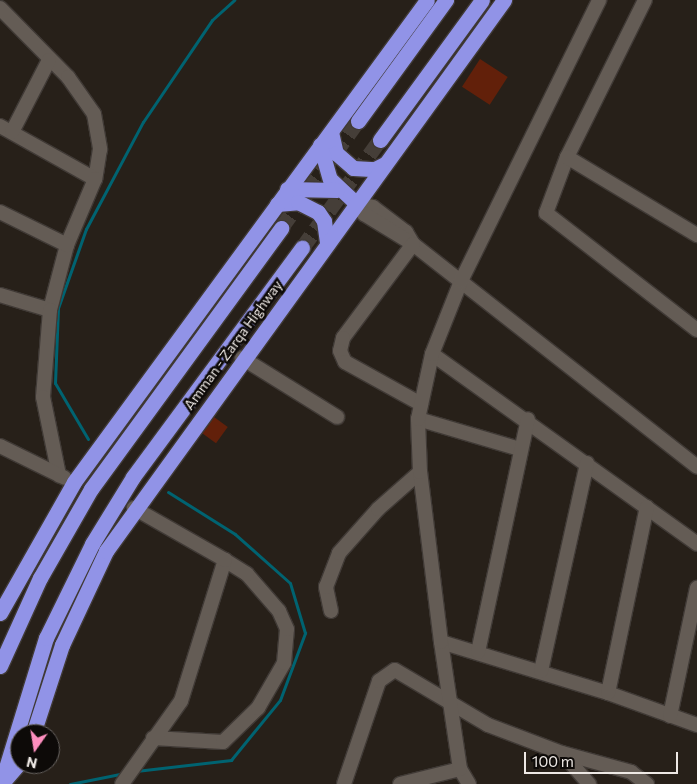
<!DOCTYPE html>
<style>
body{margin:0}
#map{position:relative;width:697px;height:784px;overflow:hidden;background:#272019;font-family:Commissioner,sans-serif}
div>[style]{position:absolute}
.stream>*{height:3px;margin:-1.5px;padding:0 1.5px;transform-origin:1.5px;border-radius:1.5px;background:#006371}
.building>*{inset:0;background:#62200a;transform-origin:0 0}
.highway-tunnel>*{height:15px;margin-top:-7.5px;transform-origin:0;background:repeating-linear-gradient(90deg,#453e38 0 15px,transparent 0 23px)}
.roads{filter:drop-shadow(1px 0 #403a36) drop-shadow(-1px 0 #403a36) drop-shadow(0 1px #403a36) drop-shadow(0 -1px #403a36)}
.minor>*{height:14px;margin:-7px;padding:0 7px;transform-origin:7px;border-radius:7px;background:#645c55}
.highway>*{height:15px;margin:-7.5px;padding:0 7.5px;transform-origin:7.5px;border-radius:7.5px;background:#9193e7}
span{translate:-50% -50%;white-space:nowrap;text-align:center;line-height:1.15;-webkit-text-stroke:5px #0d0a08;paint-order:stroke}
.street-label{font-size:14px;color:#eee9e5}
.north{position:absolute;left:10px;top:724px;width:50px;height:50px;box-sizing:border-box;background:#0d0a08;border:1px solid #676360;border-radius:50%;rotate:193deg;font-size:14px;font-weight:700;line-height:20px;text-align:center;color:#eee9e5}
.north::after{content:'';display:block;margin:auto;width:18px;height:22px;background:#fd8ebe;clip-path:polygon(50% 0,100% 100%,50% 72%,0 100%)}
.scale{position:absolute;left:524px;top:752px;width:154px;height:22px;box-sizing:border-box;border:2px solid #eee9e5;border-top:0;padding-left:6px;font-size:15px;line-height:18px;white-space:nowrap;color:#eee9e5;-webkit-text-stroke:4px #0d0a08;paint-order:stroke}
</style>
<div id="map">
<div class="stream">
<i style="left:88px;top:439px;width:65px;rotate:-120.5deg"></i>
<i style="left:55px;top:383px;width:75px;rotate:-87.7deg"></i>
<i style="left:58px;top:308px;width:84px;rotate:-70.5deg"></i>
<i style="left:86px;top:229px;width:121px;rotate:-62deg"></i>
<i style="left:143px;top:122px;width:123px;rotate:-55.9deg"></i>
<i style="left:212px;top:20px;width:30px;rotate:-42deg"></i>
<i style="left:136px;top:771px;width:96px;rotate:-6.6deg"></i>
<i style="left:231px;top:760px;width:77px;rotate:-50.8deg"></i>
<i style="left:280px;top:700px;width:72px;rotate:-69.5deg"></i>
<i style="left:305px;top:633px;width:52px;rotate:-106.7deg"></i>
<i style="left:290px;top:583px;width:74px;rotate:-138.3deg"></i>
<i style="left:235px;top:534px;width:79px;rotate:-147.9deg"></i>
<i style="left:70px;top:784px;width:56px;rotate:-11.3deg"></i>
</div>
<div class="building">
<i style="left:480px;top:59px;width:33px;height:33px;rotate:33deg"></i>
<i style="left:214px;top:417px;width:17px;height:20px;rotate:36deg"></i>
</div>
<div class="highway-tunnel">
<i style="left:281px;top:228px;width:132px;rotate:-54.3deg"></i>
<i style="left:302px;top:248px;width:133px;rotate:-54.2deg"></i>
</div>
<div class="roads">
<div class="minor">
<i style="left:645px;top:0;width:175px;rotate:116.4deg"></i>
<i style="left:567px;top:157px;width:60px;rotate:110.6deg"></i>
<i style="left:546px;top:213px;width:191px;rotate:37.8deg"></i>
<i style="left:0;top:8px;width:97px;rotate:45.4deg"></i>
<i style="left:68px;top:77px;width:45px;rotate:54.9deg"></i>
<i style="left:94px;top:114px;width:36px;rotate:80deg"></i>
<i style="left:100px;top:149px;width:30px;rotate:99deg"></i>
<i style="left:0;top:126px;width:109px;rotate:29.2deg"></i>
<i style="left:95px;top:179px;width:72px;rotate:113deg"></i>
<i style="left:67px;top:245px;width:67px;rotate:104.7deg"></i>
<i style="left:12px;top:132px;width:81px;rotate:-62.8deg"></i>
<i style="left:567px;top:157px;width:152px;rotate:31deg"></i>
<i style="left:0;top:212px;width:75px;rotate:26.2deg"></i>
<i style="left:413px;top:244px;width:14px;rotate:-120deg"></i>
<i style="left:406px;top:232px;width:41px;rotate:-142.9deg"></i>
<i style="left:373px;top:207px;width:17px;rotate:-167deg"></i>
<i style="left:356px;top:203px;width:14px;rotate:54deg"></i>
<i style="left:364px;top:214px;width:57px;rotate:31.5deg"></i>
<i style="left:413px;top:244px;width:361px;rotate:38.1deg"></i>
<i style="left:413px;top:244px;width:117px;rotate:126.7deg"></i>
<i style="left:343px;top:338px;width:13px;rotate:103deg"></i>
<i style="left:340px;top:351px;width:12px;rotate:66deg"></i>
<i style="left:345px;top:362px;width:87px;rotate:28.9deg"></i>
<i style="left:0;top:295px;width:52px;rotate:16.7deg"></i>
<i style="left:50px;top:310px;width:87px;rotate:94.6deg"></i>
<i style="left:43px;top:397px;width:80px;rotate:78.4deg"></i>
<i style="left:432px;top:354px;width:326px;rotate:35.6deg"></i>
<i style="left:242px;top:358px;width:112px;rotate:31.8deg"></i>
<i style="left:418px;top:419px;width:106px;rotate:16.4deg"></i>
<i style="left:0;top:446px;width:72px;rotate:26.2deg"></i>
<i style="left:331px;top:611px;width:25px;rotate:-102deg"></i>
<i style="left:326px;top:587px;width:36px;rotate:-69deg"></i>
<i style="left:339px;top:553px;width:59px;rotate:-48.4deg"></i>
<i style="left:378px;top:509px;width:56px;rotate:-41.4deg"></i>
<i style="left:441px;top:642px;width:175px;rotate:17deg"></i>
<i style="left:608px;top:693px;width:95px;rotate:19.8deg"></i>
<i style="left:478px;top:652px;width:238px;rotate:-77.9deg"></i>
<i style="left:541px;top:671px;width:213px;rotate:-77.5deg"></i>
<i style="left:608px;top:693px;width:190px;rotate:-78.2deg"></i>
<i style="left:670px;top:716px;width:131px;rotate:-78.1deg"></i>
<i style="left:153px;top:738px;width:70px;rotate:3.3deg"></i>
<i style="left:223px;top:742px;width:49px;rotate:-44.2deg"></i>
<i style="left:258px;top:708px;width:52px;rotate:-60deg"></i>
<i style="left:284px;top:663px;width:34px;rotate:-85deg"></i>
<i style="left:287px;top:629px;width:20px;rotate:-114deg"></i>
<i style="left:279px;top:611px;width:49px;rotate:-130.9deg"></i>
<i style="left:247px;top:574px;width:26px;rotate:-148deg"></i>
<i style="left:563px;top:754px;width:40px;rotate:49deg"></i>
<i style="left:122px;top:784px;width:102px;rotate:-54.6deg"></i>
<i style="left:181px;top:701px;width:148px;rotate:-72.7deg"></i>
<i style="left:225px;top:560px;width:105px;rotate:-150.3deg"></i>
<i style="left:344px;top:784px;width:109px;rotate:-71.2deg"></i>
<i style="left:379px;top:681px;width:19px;rotate:-35deg"></i>
<i style="left:395px;top:670px;width:108px;rotate:30.6deg"></i>
<i style="left:488px;top:725px;width:79px;rotate:20.7deg"></i>
<i style="left:562px;top:753px;width:72px;rotate:15.4deg"></i>
<i style="left:631px;top:772px;width:20px;rotate:37deg"></i>
<i style="left:400px;top:784px;width:62px;rotate:-14deg"></i>
<i style="left:469px;top:784px;width:17px;rotate:-121deg"></i>
<i style="left:460px;top:769px;width:128px;rotate:-98.5deg"></i>
<i style="left:441px;top:642px;width:171px;rotate:-97deg"></i>
<i style="left:420px;top:472px;width:53px;rotate:-92.2deg"></i>
<i style="left:418px;top:419px;width:66px;rotate:-77.8deg"></i>
<i style="left:432px;top:354px;width:79px;rotate:-68.3deg"></i>
<i style="left:461px;top:281px;width:313px;rotate:-63.8deg"></i>
</div>
<div class="highway">
<i style="left:358px;top:121px;width:150px;rotate:-54deg"></i>
<i style="left:331px;top:132px;width:22px;rotate:77deg"></i>
<i style="left:336px;top:153px;width:23px;rotate:41deg"></i>
<i style="left:353px;top:168px;width:22px;rotate:3deg"></i>
<i style="left:375px;top:169px;width:11px;rotate:-27deg"></i>
<i style="left:380px;top:140px;width:173px;rotate:-53.9deg"></i>
<i style="left:320px;top:145px;width:35px;rotate:74deg"></i>
<i style="left:330px;top:179px;width:35px;rotate:43deg"></i>
<i style="left:287px;top:189px;width:50px;rotate:1.1deg"></i>
<i style="left:277px;top:204px;width:21px;rotate:-5deg"></i>
<i style="left:298px;top:202px;width:22px;rotate:27deg"></i>
<i style="left:318px;top:212px;width:11px;rotate:56deg"></i>
<i style="left:324px;top:221px;width:22px;rotate:82deg"></i>
<i style="left:0;top:613px;width:150px;rotate:-60.5deg"></i>
<i style="left:74px;top:482px;width:597px;rotate:-53.78deg"></i>
<i style="left:0;top:666px;width:97px;rotate:-65.6deg"></i>
<i style="left:40px;top:578px;width:103px;rotate:-60.2deg"></i>
<i style="left:91px;top:489px;width:323px;rotate:-53.9deg"></i>
<i style="left:33px;top:734px;width:94px;rotate:-72deg"></i>
<i style="left:62px;top:645px;width:104px;rotate:-64.9deg"></i>
<i style="left:106px;top:551px;width:680px;rotate:-54.16deg"></i>
<i style="left:2px;top:783px;width:28px;rotate:-49deg"></i>
<i style="left:1px;top:784px;width:153px;rotate:-72.9deg"></i>
<i style="left:46px;top:638px;width:105px;rotate:-63.9deg"></i>
<i style="left:92px;top:544px;width:79px;rotate:-58.5deg"></i>
<i style="left:133px;top:477px;width:285px;rotate:-53.6deg"></i>
</div>
</div>
<div class="street-label">
<span style="left:233px;top:345px;rotate:-54deg">Amman - Zarqa Highway</span>
</div>
<div class="north">N</div>
<div class="scale">100 m</div>
</div>
